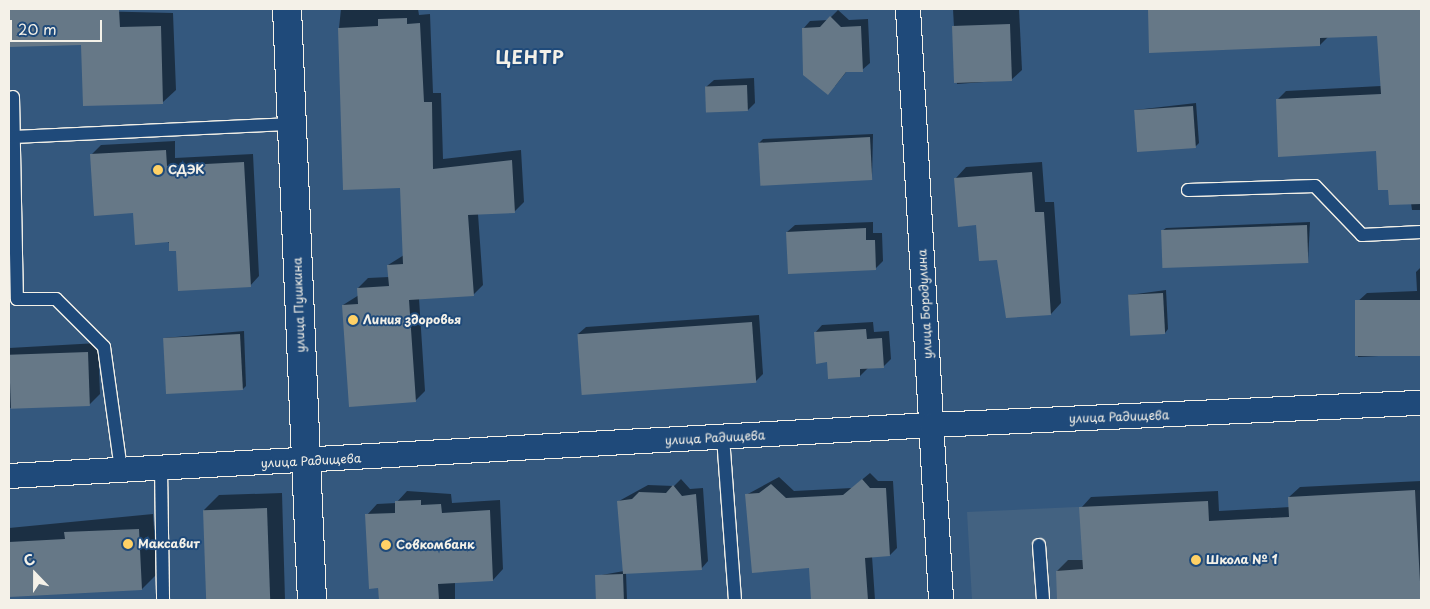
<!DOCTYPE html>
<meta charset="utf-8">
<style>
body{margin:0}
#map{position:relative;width:1430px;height:609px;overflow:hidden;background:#34587e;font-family:"Playpen Sans",sans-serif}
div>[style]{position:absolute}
.built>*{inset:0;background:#436281}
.shadow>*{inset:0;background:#0007}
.building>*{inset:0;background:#667887;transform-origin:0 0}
.roads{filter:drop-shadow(1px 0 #f4f1e8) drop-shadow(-1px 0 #f4f1e8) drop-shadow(0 1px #f4f1e8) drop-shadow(0 -1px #f4f1e8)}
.service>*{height:12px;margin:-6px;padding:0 6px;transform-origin:6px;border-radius:6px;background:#1f4a7a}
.minor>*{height:24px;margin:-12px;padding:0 12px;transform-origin:12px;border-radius:12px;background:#1f4a7a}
.tertiary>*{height:28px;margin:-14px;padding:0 14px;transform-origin:14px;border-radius:14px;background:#1f4a7a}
.dots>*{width:14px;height:14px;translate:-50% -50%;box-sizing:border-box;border:2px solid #1f4a7a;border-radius:50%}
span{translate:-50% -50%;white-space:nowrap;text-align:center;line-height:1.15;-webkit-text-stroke:4px #1f4a7a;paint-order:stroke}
.poi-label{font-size:12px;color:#f4f1e8;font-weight:700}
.left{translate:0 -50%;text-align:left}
.street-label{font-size:12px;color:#f4f1e8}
.district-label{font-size:18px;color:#f4f1e8;font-weight:700;letter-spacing:1px}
.frame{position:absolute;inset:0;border:10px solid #f4f1e8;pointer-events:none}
.north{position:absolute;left:10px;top:549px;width:50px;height:50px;-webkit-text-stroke:4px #1f4a7a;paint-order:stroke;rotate:338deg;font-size:14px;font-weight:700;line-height:20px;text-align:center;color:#f4f1e8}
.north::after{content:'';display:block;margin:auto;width:18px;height:22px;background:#f4f1e8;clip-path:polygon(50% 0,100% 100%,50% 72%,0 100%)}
.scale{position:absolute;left:10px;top:20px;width:92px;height:22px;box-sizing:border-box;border:2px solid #f4f1e8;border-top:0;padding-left:6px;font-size:15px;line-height:18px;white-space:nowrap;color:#f4f1e8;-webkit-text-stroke:4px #1f4a7a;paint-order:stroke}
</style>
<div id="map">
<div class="built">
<i style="clip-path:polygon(1421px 490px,1421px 600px,972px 600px,967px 512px,1208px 501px,1209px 521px,1289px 517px,1288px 497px)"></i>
</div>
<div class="shadow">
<i style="clip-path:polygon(9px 9px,173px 13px,176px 90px,163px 102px,82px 44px,9px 46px)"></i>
<i style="clip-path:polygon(341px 9px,418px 9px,419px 15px,430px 14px,433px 93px,441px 93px,443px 159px,521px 150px,524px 202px,514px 212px,478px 214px,483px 285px,473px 295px,419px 298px,425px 391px,415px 401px,343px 305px,359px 295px,358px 288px,368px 278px,389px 277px,388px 265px,404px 255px,401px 186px,339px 28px)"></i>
<i style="clip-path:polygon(953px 9px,1019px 9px,1022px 70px,1011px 80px,957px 84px)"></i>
<i style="clip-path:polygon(1149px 9px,1421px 9px,1421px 210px,1412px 210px,1411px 203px,1390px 188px,1377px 150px,1277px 100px,1286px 91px,1381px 86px,1379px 34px,1328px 37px,1320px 45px,1150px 51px)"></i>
<i style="clip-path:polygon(838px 10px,849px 20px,868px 19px,870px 63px,862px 70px,847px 71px,835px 86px,803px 29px,810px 21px,828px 20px)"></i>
<i style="clip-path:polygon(754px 78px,755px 103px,748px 110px,706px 87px,714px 80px)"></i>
<i style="clip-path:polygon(1196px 103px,1199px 143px,1195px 147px,1135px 110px)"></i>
<i style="clip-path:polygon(873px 134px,872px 178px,759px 143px,763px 139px)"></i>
<i style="clip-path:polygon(175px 141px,175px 158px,253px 154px,259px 276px,250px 286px,177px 250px,134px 212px,92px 154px,101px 145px)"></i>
<i style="clip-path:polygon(1042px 162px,1045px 202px,1054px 202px,1061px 303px,1051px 314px,998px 258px,956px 178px,966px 167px)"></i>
<i style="clip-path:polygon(873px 222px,873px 233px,882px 233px,883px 261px,876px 268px,787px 232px,795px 225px)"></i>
<i style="clip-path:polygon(1310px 222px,1308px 262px,1162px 231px,1166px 228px)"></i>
<i style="clip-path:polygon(1421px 267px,1421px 354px,1358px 357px,1356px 303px,1367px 293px,1417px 291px,1416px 272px)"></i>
<i style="clip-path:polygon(1166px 290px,1168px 329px,1165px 333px,1129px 295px)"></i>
<i style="clip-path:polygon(759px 315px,763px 374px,756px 381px,578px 334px,586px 327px)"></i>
<i style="clip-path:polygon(873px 322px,874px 332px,889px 331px,891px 359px,883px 367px,868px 368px,860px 376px,828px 361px,815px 333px,822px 325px)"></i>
<i style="clip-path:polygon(244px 331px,246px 386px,243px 389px,164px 338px)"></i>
<i style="clip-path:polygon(98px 343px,100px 394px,90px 404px,9px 408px,9px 348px)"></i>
<i style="clip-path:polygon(870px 473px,878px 481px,893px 481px,897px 548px,890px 555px,872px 556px,875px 600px,812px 600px,810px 567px,746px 495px,779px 477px,794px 491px,852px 488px)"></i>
<i style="clip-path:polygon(681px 479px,690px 489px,703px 488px,708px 561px,701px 569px,626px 573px,627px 600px,597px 600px,596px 576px,624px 571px,619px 501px,648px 485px,674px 486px)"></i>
<i style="clip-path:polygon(1421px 481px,1421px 600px,1059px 600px,1057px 571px,1068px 560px,1083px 560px,1081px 508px,1091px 497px,1218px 491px,1219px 511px,1290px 507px,1289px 497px,1300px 487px)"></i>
<i style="clip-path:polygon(407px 491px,451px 494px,452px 503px,500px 500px,503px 569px,493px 580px,455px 582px,455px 600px,380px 600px,367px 515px,377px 504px,396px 503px)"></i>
<i style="clip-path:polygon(282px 493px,285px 600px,208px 600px,204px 510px,219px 495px)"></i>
<i style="clip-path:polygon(153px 514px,157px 574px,142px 589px,9px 596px,9px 528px)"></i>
</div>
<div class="building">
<i style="clip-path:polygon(9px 9px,119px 9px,120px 27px,161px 26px,163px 104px,83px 106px,81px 45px,9px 47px)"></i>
<i style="clip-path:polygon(1148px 9px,1421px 9px,1421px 204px,1389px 205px,1388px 190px,1378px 190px,1376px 151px,1278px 157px,1276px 99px,1381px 94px,1377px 36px,1320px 38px,1320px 46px,1149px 53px)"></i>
<i style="clip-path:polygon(830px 16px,841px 27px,861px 26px,863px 72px,846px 72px,828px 95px,803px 75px,802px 28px,820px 27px)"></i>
<i style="clip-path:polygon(407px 18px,407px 24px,420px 23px,424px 102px,432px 102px,433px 169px,512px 160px,515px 213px,468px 215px,474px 296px,409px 300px,416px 402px,349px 407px,342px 305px,358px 304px,357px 288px,389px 286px,387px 265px,403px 264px,400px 188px,343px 190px,338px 28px,378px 26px,378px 19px)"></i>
<i style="left:1010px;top:24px;width:57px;height:58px;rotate:88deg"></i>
<i style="left:747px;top:85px;width:26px;height:42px;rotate:88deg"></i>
<i style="left:1193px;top:106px;width:42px;height:59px;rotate:86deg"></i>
<i style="left:870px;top:137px;width:43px;height:112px;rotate:87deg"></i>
<i style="clip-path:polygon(166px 150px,167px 166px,244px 162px,251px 287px,178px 291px,176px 251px,169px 251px,169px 242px,135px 245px,133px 213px,94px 216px,90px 154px)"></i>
<i style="clip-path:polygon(1032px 172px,1035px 212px,1044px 212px,1051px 315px,1006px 318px,997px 260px,979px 261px,976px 225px,958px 227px,954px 178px)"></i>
<i style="left:1307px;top:225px;width:38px;height:146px;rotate:88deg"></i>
<i style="clip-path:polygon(866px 228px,866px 240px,875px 240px,876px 270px,788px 274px,786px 232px)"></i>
<i style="left:1163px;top:293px;width:41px;height:35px;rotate:87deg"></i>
<i style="left:1421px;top:300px;width:56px;height:66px;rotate:90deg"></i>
<i style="left:752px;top:322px;width:61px;height:175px;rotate:86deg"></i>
<i style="clip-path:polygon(866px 329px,867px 339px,882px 338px,884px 368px,860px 369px,860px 377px,828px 379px,827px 362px,816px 364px,814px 332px)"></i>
<i style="left:240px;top:334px;width:56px;height:77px;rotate:87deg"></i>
<i style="left:88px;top:352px;width:54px;height:79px;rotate:88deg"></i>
<i style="clip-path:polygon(862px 479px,870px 488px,886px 488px,890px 556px,865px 558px,868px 600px,811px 600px,809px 568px,752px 573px,745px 494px,759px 493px,771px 484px,786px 498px,843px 495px)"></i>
<i style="clip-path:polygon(673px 485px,682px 496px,696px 494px,702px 570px,623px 574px,617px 501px,632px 499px,639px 492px,666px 493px)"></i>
<i style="clip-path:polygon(1415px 490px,1421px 600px,1057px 600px,1056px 571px,1083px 569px,1079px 507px,1208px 501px,1209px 521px,1289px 517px,1288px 497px)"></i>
<i style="clip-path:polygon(421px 500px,421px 505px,441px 504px,442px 513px,490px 510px,493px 581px,438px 584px,439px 600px,379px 600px,378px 588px,369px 589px,365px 514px,395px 513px,395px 501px)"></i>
<i style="left:267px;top:508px;width:92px;height:64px;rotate:88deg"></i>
<i style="clip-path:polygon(139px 529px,142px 590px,9px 597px,9px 542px,65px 539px,64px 532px)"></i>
<i style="left:623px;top:574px;width:26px;height:28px;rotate:88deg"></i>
</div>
<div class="roads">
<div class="service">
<i style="left:13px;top:97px;width:202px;rotate:88.9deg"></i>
<i style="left:17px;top:299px;width:39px"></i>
<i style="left:56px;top:299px;width:68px;rotate:45deg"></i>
<i style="left:104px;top:347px;width:124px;rotate:82.1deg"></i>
<i style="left:14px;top:137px;width:278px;rotate:-2.7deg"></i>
<i style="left:1188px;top:190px;width:127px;rotate:-1.8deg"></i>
<i style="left:1315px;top:186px;width:68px;rotate:46.2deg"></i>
<i style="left:1362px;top:235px;width:59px;rotate:-2.9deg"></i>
<i style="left:723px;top:437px;width:163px;rotate:85.8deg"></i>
<i style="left:161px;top:468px;width:132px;rotate:89.1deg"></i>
<i style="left:1039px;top:545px;width:55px;rotate:85.8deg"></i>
</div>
<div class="minor">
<i style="left:908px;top:9px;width:592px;rotate:86.8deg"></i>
<i style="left:9px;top:476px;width:924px;rotate:-3.16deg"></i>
<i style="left:932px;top:425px;width:489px;rotate:-2.6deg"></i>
</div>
<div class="tertiary">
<i style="left:287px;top:9px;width:592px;rotate:87.58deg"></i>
</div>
</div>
<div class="dots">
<i style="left:158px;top:170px;background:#ffd166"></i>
<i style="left:353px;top:320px;background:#ffd166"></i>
<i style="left:128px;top:544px;background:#ffd166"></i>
<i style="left:386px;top:545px;background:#ffd166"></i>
<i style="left:1196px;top:560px;background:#ffd166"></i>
</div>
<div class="poi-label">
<span class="left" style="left:168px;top:170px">СДЭК</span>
<span class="left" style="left:363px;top:320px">Линия здоровья</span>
<span class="left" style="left:138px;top:544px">Максавит</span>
<span class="left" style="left:396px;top:545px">Совкомбанк</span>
<span class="left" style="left:1206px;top:560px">Школа № 1</span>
</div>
<div class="street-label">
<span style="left:925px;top:304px;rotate:-93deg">улица Бородулина</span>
<span style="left:299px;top:305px;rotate:-92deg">улица Пушкина</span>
<span style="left:1119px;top:417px;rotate:-2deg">улица Радищева</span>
<span style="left:715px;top:438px;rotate:-3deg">улица Радищева</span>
<span style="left:311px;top:461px;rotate:-3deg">улица Радищева</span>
</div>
<div class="district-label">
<span style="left:530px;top:57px">ЦЕНТР</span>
</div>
<div class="frame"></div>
<div class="north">С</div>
<div class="scale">20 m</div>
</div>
